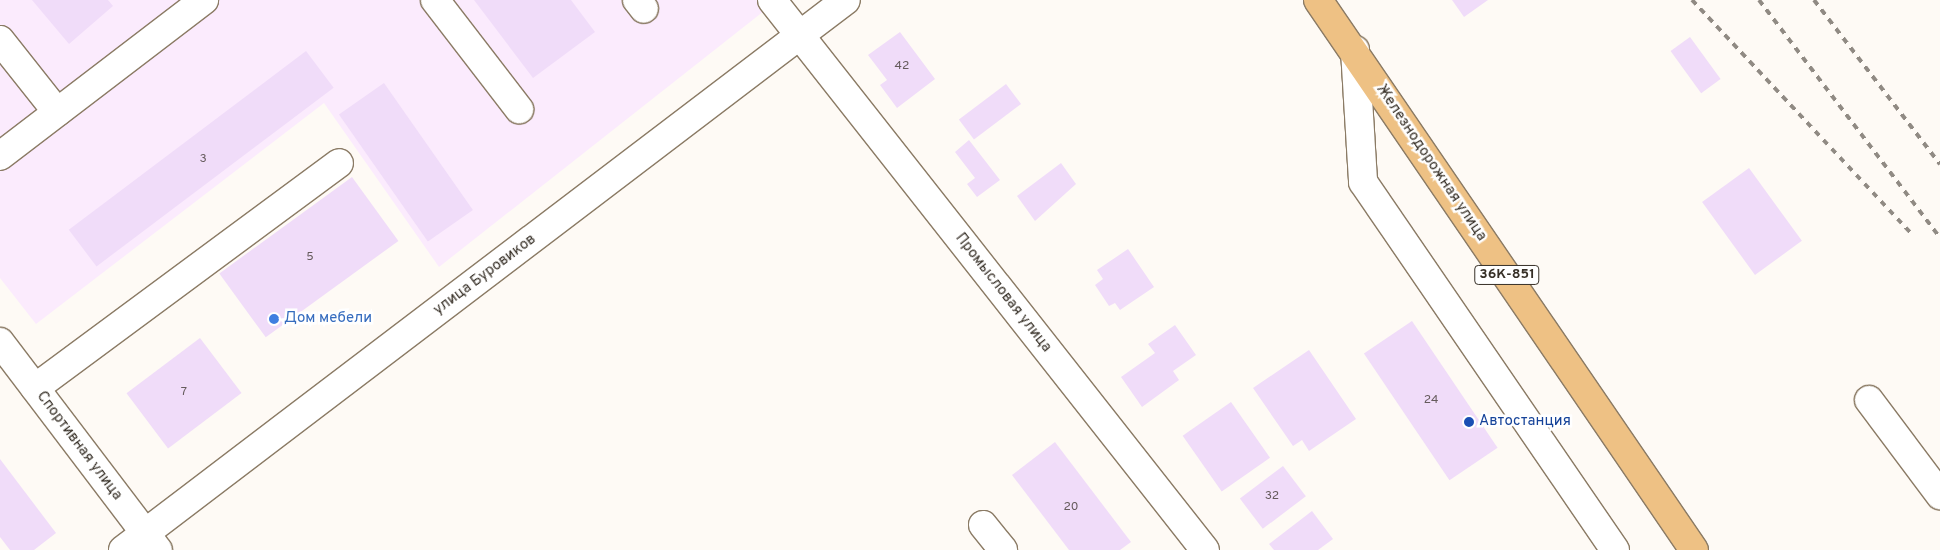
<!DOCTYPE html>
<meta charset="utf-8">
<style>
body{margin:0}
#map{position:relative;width:1940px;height:550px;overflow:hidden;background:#fefaf5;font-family:Overpass,sans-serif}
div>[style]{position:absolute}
.industrial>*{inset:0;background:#fbebfd}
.building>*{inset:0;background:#f0dcf9;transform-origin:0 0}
.roads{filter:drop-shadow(1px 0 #8b7b65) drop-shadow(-1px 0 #8b7b65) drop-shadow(0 1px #8b7b65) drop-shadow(0 -1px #8b7b65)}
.minor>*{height:28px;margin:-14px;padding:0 14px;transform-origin:14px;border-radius:14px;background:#fff}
.major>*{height:28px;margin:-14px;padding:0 14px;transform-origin:14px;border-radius:14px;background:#eec184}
.rail>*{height:4px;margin-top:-2px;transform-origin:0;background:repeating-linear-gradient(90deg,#908a83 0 6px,transparent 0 12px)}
.dots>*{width:14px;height:14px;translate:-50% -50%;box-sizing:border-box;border:2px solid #fff;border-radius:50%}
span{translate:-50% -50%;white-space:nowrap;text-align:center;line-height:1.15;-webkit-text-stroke:5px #fff;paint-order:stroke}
.number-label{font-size:12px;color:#655b5c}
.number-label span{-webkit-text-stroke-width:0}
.shield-label span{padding:1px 4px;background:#fff;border:1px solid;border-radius:4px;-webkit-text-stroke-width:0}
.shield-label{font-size:14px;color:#373027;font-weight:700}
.street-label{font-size:15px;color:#373027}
.shop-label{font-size:15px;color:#366cbe}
.left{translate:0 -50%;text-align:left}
.transit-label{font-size:15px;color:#164399}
</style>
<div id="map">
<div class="industrial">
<i style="clip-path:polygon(0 0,778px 0,439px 267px,324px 103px,36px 324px,0 278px)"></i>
</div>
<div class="building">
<i style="clip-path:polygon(32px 0,108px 0,113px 6px,69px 44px)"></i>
<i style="clip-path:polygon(474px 0,571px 0,595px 32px,533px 78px)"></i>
<i style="clip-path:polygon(1452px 0,1488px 0,1464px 17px)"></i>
<i style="clip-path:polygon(900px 32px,935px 79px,897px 108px,880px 85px,887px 80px,868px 55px)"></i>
<i style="left:1690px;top:37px;width:52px;height:24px;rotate:54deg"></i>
<i style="left:306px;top:51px;width:46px;height:297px;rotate:53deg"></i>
<i style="left:384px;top:83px;width:155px;height:55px;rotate:55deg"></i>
<i style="left:1006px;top:84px;width:25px;height:59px;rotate:53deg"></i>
<i style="clip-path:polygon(969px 140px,1000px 180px,977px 197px,967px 184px,975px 178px,955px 152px)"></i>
<i style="clip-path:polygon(1061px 163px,1076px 184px,1035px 221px,1017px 196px)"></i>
<i style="left:1749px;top:168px;width:90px;height:58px;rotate:54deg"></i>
<i style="left:352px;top:177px;width:79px;height:164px;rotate:54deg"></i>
<i style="clip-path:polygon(1128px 249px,1154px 287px,1120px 310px,1115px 303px,1109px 306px,1095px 285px,1103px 279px,1097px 270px)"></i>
<i style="left:1412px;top:321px;width:153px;height:58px;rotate:56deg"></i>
<i style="clip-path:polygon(1175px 325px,1196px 355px,1173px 371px,1179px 380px,1142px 407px,1121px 377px,1155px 353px,1148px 344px)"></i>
<i style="left:200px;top:338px;width:69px;height:92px;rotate:53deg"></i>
<i style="clip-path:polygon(1309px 350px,1356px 419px,1309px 451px,1302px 440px,1293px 446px,1253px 388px)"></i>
<i style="left:1231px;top:402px;width:68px;height:59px;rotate:55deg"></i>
<i style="clip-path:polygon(1055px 442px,1131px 542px,1120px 550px,1069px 550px,1012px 475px)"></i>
<i style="clip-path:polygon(0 459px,56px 533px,34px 550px,10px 550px,0 537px)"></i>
<i style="left:1283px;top:466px;width:38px;height:54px;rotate:53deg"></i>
<i style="clip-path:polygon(1312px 511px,1333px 539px,1318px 550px,1274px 550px,1269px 544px)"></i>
</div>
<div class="roads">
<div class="minor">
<i style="left:435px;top:0;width:138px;rotate:52.4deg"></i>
<i style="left:637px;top:0;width:11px;rotate:52deg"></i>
<i style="left:772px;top:0;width:700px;rotate:51.79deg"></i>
<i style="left:0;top:40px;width:92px;rotate:51.6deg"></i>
<i style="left:1355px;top:50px;width:132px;rotate:86.5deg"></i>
<i style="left:1363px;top:182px;width:446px;rotate:55.6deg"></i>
<i style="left:0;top:156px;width:257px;rotate:-37.4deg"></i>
<i style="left:0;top:342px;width:261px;rotate:52.8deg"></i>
<i style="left:35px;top:388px;width:378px;rotate:-36.5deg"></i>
<i style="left:1869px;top:400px;width:119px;rotate:53.2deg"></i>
<i style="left:983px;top:525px;width:32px;rotate:51deg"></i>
<i style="left:123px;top:550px;width:908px;rotate:-37.26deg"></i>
</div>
<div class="major">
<i style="left:1318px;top:0;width:666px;rotate:55.64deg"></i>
</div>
</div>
<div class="rail">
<i style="left:1692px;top:0;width:321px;rotate:46.8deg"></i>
<i style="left:1759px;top:0;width:299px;rotate:52.7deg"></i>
<i style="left:1814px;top:0;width:207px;rotate:52.5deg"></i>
</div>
<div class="dots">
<i style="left:274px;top:319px;background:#3f7fe0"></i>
<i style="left:1469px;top:422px;background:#1a4fb4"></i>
</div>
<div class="number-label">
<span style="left:902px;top:67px">42</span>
<span style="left:203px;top:160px">3</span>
<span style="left:310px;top:258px">5</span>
<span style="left:184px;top:393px">7</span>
<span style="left:1431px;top:401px">24</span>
<span style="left:1272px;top:497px">32</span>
<span style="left:1071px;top:508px">20</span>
</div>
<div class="shield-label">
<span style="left:1507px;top:275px">36К-851</span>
</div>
<div class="street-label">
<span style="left:1431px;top:163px;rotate:56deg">Железнодорожная улица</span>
<span style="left:485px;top:275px;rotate:-37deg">улица Буровиков</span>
<span style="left:1003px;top:293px;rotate:52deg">Промысловая улица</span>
<span style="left:79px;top:446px;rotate:53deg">Спортивная улица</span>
</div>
<div class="shop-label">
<span class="left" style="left:284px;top:319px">Дом мебели</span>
</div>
<div class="transit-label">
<span class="left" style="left:1479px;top:422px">Автостанция</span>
</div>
</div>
